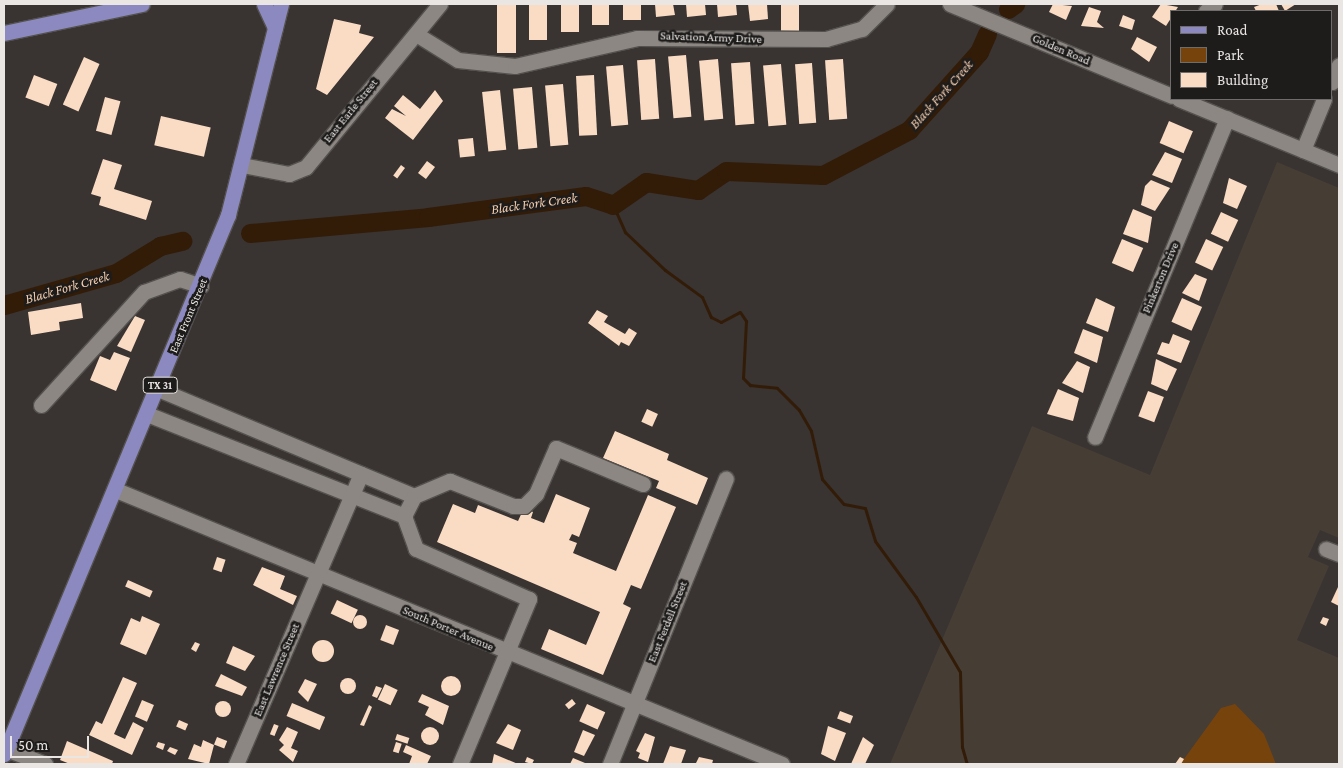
<!DOCTYPE html>
<style>
body{margin:0}
#map{position:relative;width:1343px;height:768px;overflow:hidden;background:#393431;font-family:"Crimson Pro",serif}
div>[style]{position:absolute}
.built>*{inset:0;background:#463d35}
.green>*{inset:0;background:#77430d}
.stream>*{height:3px;margin:-1.5px;padding:0 1.5px;transform-origin:1.5px;border-radius:1.5px;background:#321c07}
.river>*{height:19px;margin:-9.5px;padding:0 9.5px;transform-origin:9.5px;border-radius:9.5px;background:#321c07}
.building>*{inset:0;background:#fadbc3;transform-origin:0 0}
.round{border-radius:50%}
.roads{filter:drop-shadow(1px 0 #54514e) drop-shadow(-1px 0 #54514e) drop-shadow(0 1px #54514e) drop-shadow(0 -1px #54514e)}
.minor>*{height:15px;margin:-7.5px;padding:0 7.5px;transform-origin:7.5px;border-radius:7.5px;background:#8c8783}
.major>*{height:15px;margin:-7.5px;padding:0 7.5px;transform-origin:7.5px;border-radius:7.5px;background:#8b89c0}
span{translate:-50% -50%;white-space:nowrap;text-align:center;line-height:1.15;-webkit-text-stroke:5px #1e1c1b;paint-order:stroke}
.shield-label span{padding:1px 4px;background:#1e1c1b;border:1px solid;border-radius:4px;-webkit-text-stroke-width:0}
.shield-label{font-size:11px;color:#e9e6e4;font-weight:700}
.street-label{font-size:12px;color:#e9e6e4}
.water-label{font-size:14px;color:#f3cdae;font-style:italic}
.frame{position:absolute;inset:0;border:5px solid #e9e6e4;pointer-events:none}
.legend{position:absolute;left:1170px;top:10px;width:162px;height:90px;box-sizing:border-box;background:#1e1c1b;border:1px solid #6f6d6b;margin:0;padding:6px 9px;list-style:none;font-size:15px;color:#e9e6e4}
.legend li{display:flex;align-items:center;gap:10px;height:25px}
.legend b{width:25px;border:1px solid #6f6d6b}
.scale{position:absolute;left:10px;top:736px;width:79px;height:22px;box-sizing:border-box;border:2px solid #e9e6e4;border-top:0;padding-left:6px;font-size:15px;line-height:18px;white-space:nowrap;color:#e9e6e4;-webkit-text-stroke:4px #1e1c1b;paint-order:stroke}
</style>
<div id="map">
<div class="built">
<i style="clip-path:polygon(1277px 162px,1339px 188px,1339px 538px,1320px 530px,1308px 557px,1329px 566px,1297px 640px,1339px 658px,1339px 764px,890px 764px,1032px 426px,1150px 475px)"></i>
</div>
<div class="green">
<i style="clip-path:polygon(1235px 704px,1264px 734px,1276px 764px,1175px 764px,1180px 757px,1184px 759px,1221px 708px)"></i>
</div>
<div class="stream">
<i style="left:613px;top:205px;width:30px;rotate:66deg"></i>
<i style="left:625px;top:232px;width:55px;rotate:43.5deg"></i>
<i style="left:665px;top:270px;width:46px;rotate:36.1deg"></i>
<i style="left:702px;top:297px;width:22px;rotate:66deg"></i>
<i style="left:711px;top:317px;width:11px;rotate:27deg"></i>
<i style="left:721px;top:322px;width:21px;rotate:-28deg"></i>
<i style="left:740px;top:312px;width:11px;rotate:56deg"></i>
<i style="left:746px;top:321px;width:57px;rotate:93deg"></i>
<i style="left:743px;top:378px;width:10px;rotate:45deg"></i>
<i style="left:750px;top:385px;width:27px;rotate:6deg"></i>
<i style="left:777px;top:388px;width:31px;rotate:45deg"></i>
<i style="left:799px;top:410px;width:24px;rotate:60deg"></i>
<i style="left:811px;top:431px;width:49px;rotate:77.1deg"></i>
<i style="left:822px;top:479px;width:33px;rotate:49deg"></i>
<i style="left:844px;top:504px;width:21px;rotate:11deg"></i>
<i style="left:865px;top:508px;width:34px;rotate:73deg"></i>
<i style="left:875px;top:541px;width:69px;rotate:53.8deg"></i>
<i style="left:916px;top:597px;width:87px;rotate:59.6deg"></i>
<i style="left:960px;top:672px;width:75px;rotate:88.5deg"></i>
<i style="left:962px;top:747px;width:18px;rotate:74deg"></i>
</div>
<div class="river">
<i style="left:1008px;top:9px;width:9px;rotate:-36deg"></i>
<i style="left:250px;top:233px;width:179px;rotate:-5.1deg"></i>
<i style="left:428px;top:217px;width:159px;rotate:-7.6deg"></i>
<i style="left:586px;top:196px;width:28px;rotate:18deg"></i>
<i style="left:613px;top:205px;width:40px;rotate:-34.9deg"></i>
<i style="left:646px;top:182px;width:53px;rotate:8.7deg"></i>
<i style="left:698px;top:190px;width:34px;rotate:-34deg"></i>
<i style="left:726px;top:171px;width:97px;rotate:2.4deg"></i>
<i style="left:823px;top:175px;width:97px;rotate:-27.6deg"></i>
<i style="left:909px;top:130px;width:105px;rotate:-48.1deg"></i>
<i style="left:979px;top:52px;width:20px;rotate:-66deg"></i>
<i style="left:4px;top:305px;width:116px;rotate:-15.9deg"></i>
<i style="left:116px;top:273px;width:52px;rotate:-31.5deg"></i>
<i style="left:160px;top:246px;width:23px;rotate:-13deg"></i>
</div>
<div class="building">
<i style="left:497px;top:4px;width:19px;height:49px"></i>
<i style="left:529px;top:4px;width:18px;height:36px"></i>
<i style="left:561px;top:4px;width:18px;height:28px"></i>
<i style="left:592px;top:4px;width:17px;height:21px"></i>
<i style="left:623px;top:4px;width:18px;height:16px"></i>
<i style="clip-path:polygon(655px 4px,673px 4px,675px 15px,656px 17px)"></i>
<i style="clip-path:polygon(686px 4px,705px 4px,706px 15px,687px 17px)"></i>
<i style="clip-path:polygon(717px 4px,736px 4px,737px 15px,718px 17px)"></i>
<i style="clip-path:polygon(748px 4px,767px 4px,768px 19px,750px 21px)"></i>
<i style="left:781px;top:4px;width:18px;height:29px"></i>
<i style="clip-path:polygon(1053px 4px,1072px 6px,1066px 20px,1049px 12px)"></i>
<i style="clip-path:polygon(1161px 4px,1178px 7px,1166px 26px,1152px 17px)"></i>
<i style="clip-path:polygon(1262px 4px,1276px 4px,1279px 11px,1256px 11px,1254px 7px)"></i>
<i style="clip-path:polygon(1281px 4px,1296px 4px,1285px 11px)"></i>
<i style="clip-path:polygon(1089px 7px,1101px 11px,1097px 22px,1104px 28px,1081px 26px)"></i>
<i style="clip-path:polygon(1123px 15px,1135px 20px,1132px 30px,1119px 26px)"></i>
<i style="clip-path:polygon(334px 19px,361px 25px,359px 33px,374px 37px,327px 95px,316px 89px)"></i>
<i style="clip-path:polygon(1137px 37px,1157px 47px,1149px 62px,1131px 49px)"></i>
<i style="left:686px;top:55px;width:62px;height:18px;rotate:85deg"></i>
<i style="left:84px;top:57px;width:17px;height:52px;rotate:24deg"></i>
<i style="left:655px;top:59px;width:60px;height:18px;rotate:86deg"></i>
<i style="left:718px;top:59px;width:60px;height:19px;rotate:85deg"></i>
<i style="left:843px;top:59px;width:60px;height:18px;rotate:86deg"></i>
<i style="left:750px;top:62px;width:62px;height:19px;rotate:86deg"></i>
<i style="left:812px;top:63px;width:60px;height:17px;rotate:86deg"></i>
<i style="left:781px;top:64px;width:61px;height:18px;rotate:85deg"></i>
<i style="left:623px;top:65px;width:60px;height:17px;rotate:85deg"></i>
<i style="left:34px;top:75px;width:25px;height:24px;rotate:21deg"></i>
<i style="left:594px;top:75px;width:60px;height:18px;rotate:87deg"></i>
<i style="left:563px;top:84px;width:61px;height:18px;rotate:85deg"></i>
<i style="left:532px;top:87px;width:61px;height:19px;rotate:85deg"></i>
<i style="clip-path:polygon(435px 90px,443px 101px,413px 140px,385px 118px,392px 109px,406px 116px,394px 106px,403px 95px,420px 109px)"></i>
<i style="left:500px;top:90px;width:60px;height:18px;rotate:84deg"></i>
<i style="left:105px;top:97px;width:16px;height:35px;rotate:15deg"></i>
<i style="left:161px;top:116px;width:51px;height:30px;rotate:13deg"></i>
<i style="left:1169px;top:121px;width:26px;height:24px;rotate:23deg"></i>
<i style="left:473px;top:138px;width:18px;height:15px;rotate:84deg"></i>
<i style="clip-path:polygon(1165px 152px,1182px 159px,1172px 183px,1152px 175px)"></i>
<i style="clip-path:polygon(103px 159px,122px 165px,114px 189px,152px 201px,146px 220px,99px 205px,101px 197px,91px 194px)"></i>
<i style="left:427px;top:161px;width:10px;height:15px;rotate:37deg"></i>
<i style="left:401px;top:165px;width:5px;height:13px;rotate:37deg"></i>
<i style="clip-path:polygon(1229px 178px,1247px 186px,1237px 209px,1223px 203px)"></i>
<i style="clip-path:polygon(1151px 180px,1170px 188px,1155px 211px,1141px 205px,1145px 186px)"></i>
<i style="clip-path:polygon(1133px 209px,1152px 217px,1148px 243px,1123px 234px)"></i>
<i style="left:1221px;top:212px;width:19px;height:24px;rotate:25deg"></i>
<i style="left:1122px;top:239px;width:23px;height:26px;rotate:23deg"></i>
<i style="left:1206px;top:239px;width:19px;height:26px;rotate:25deg"></i>
<i style="clip-path:polygon(1195px 274px,1207px 279px,1199px 301px,1182px 293px)"></i>
<i style="clip-path:polygon(1096px 298px,1115px 307px,1108px 332px,1086px 323px)"></i>
<i style="left:1182px;top:298px;width:22px;height:26px;rotate:24deg"></i>
<i style="clip-path:polygon(81px 303px,83px 318px,59px 322px,60px 330px,31px 335px,28px 312px)"></i>
<i style="clip-path:polygon(597px 310px,608px 316px,604px 322px,625px 334px,629px 328px,637px 333px,629px 346px,621px 342px,619px 346px,588px 323px)"></i>
<i style="clip-path:polygon(135px 316px,145px 320px,131px 352px,117px 346px)"></i>
<i style="clip-path:polygon(1083px 329px,1103px 337px,1097px 363px,1074px 353px)"></i>
<i style="clip-path:polygon(1173px 334px,1190px 341px,1181px 363px,1157px 354px,1162px 342px,1169px 344px)"></i>
<i style="clip-path:polygon(114px 352px,130px 358px,116px 391px,90px 380px,100px 356px,110px 360px)"></i>
<i style="clip-path:polygon(1156px 359px,1177px 369px,1167px 391px,1151px 384px)"></i>
<i style="clip-path:polygon(1077px 361px,1090px 367px,1083px 393px,1062px 383px)"></i>
<i style="clip-path:polygon(1058px 389px,1079px 398px,1073px 421px,1047px 414px)"></i>
<i style="left:1148px;top:391px;width:17px;height:27px;rotate:21deg"></i>
<i style="left:647px;top:409px;width:12px;height:14px;rotate:24deg"></i>
<i style="clip-path:polygon(615px 431px,669px 454px,667px 460px,708px 478px,697px 505px,656px 488px,659px 481px,603px 458px)"></i>
<i style="clip-path:polygon(556px 494px,590px 508px,579px 537px,572px 534px,569px 540px,577px 543px,573px 553px,616px 571px,648px 495px,676px 507px,641px 589px,631px 585px,623px 604px,631px 608px,603px 675px,541px 649px,549px 629px,586px 645px,600px 612px,437px 542px,453px 504px,475px 513px,478px 505px,518px 521px,524px 508px,533px 512px,531px 518px,544px 523px)"></i>
<i style="left:217px;top:557px;width:9px;height:13px;rotate:18deg"></i>
<i style="clip-path:polygon(262px 567px,285px 576px,280px 589px,297px 596px,293px 605px,253px 585px)"></i>
<i style="left:128px;top:580px;width:27px;height:7px;rotate:24deg"></i>
<i style="clip-path:polygon(1339px 585px,1339px 606px,1331px 602px)"></i>
<i style="left:337px;top:600px;width:23px;height:15px;rotate:25deg"></i>
<i class="round" style="left:353px;top:615px;width:14px;height:14px"></i>
<i style="clip-path:polygon(142px 616px,160px 624px,146px 655px,120px 644px,131px 618px,140px 622px)"></i>
<i style="clip-path:polygon(1323px 617px,1329px 619px,1326px 626px,1320px 623px)"></i>
<i style="left:386px;top:625px;width:14px;height:16px;rotate:21deg"></i>
<i class="round" style="left:312px;top:640px;width:22px;height:22px"></i>
<i style="clip-path:polygon(195px 642px,200px 644px,196px 652px,191px 649px)"></i>
<i style="clip-path:polygon(233px 646px,255px 656px,245px 671px,226px 663px)"></i>
<i style="clip-path:polygon(221px 674px,247px 687px,242px 696px,215px 686px)"></i>
<i class="round" style="left:441px;top:676px;width:20px;height:20px"></i>
<i style="clip-path:polygon(123px 677px,137px 683px,114px 734px,125px 739px,133px 722px,144px 728px,132px 755px,89px 735px,96px 721px,102px 724px)"></i>
<i class="round" style="left:340px;top:678px;width:16px;height:16px"></i>
<i style="clip-path:polygon(305px 679px,317px 684px,308px 702px,298px 692px)"></i>
<i style="left:385px;top:684px;width:14px;height:17px;rotate:25deg"></i>
<i style="clip-path:polygon(376px 686px,382px 688px,377px 698px,372px 696px)"></i>
<i style="clip-path:polygon(422px 694px,449px 706px,443px 725px,425px 715px,429px 707px,418px 702px)"></i>
<i style="left:572px;top:699px;width:6px;height:9px;rotate:51deg"></i>
<i style="left:142px;top:700px;width:13px;height:18px;rotate:23deg"></i>
<i class="round" style="left:215px;top:701px;width:16px;height:16px"></i>
<i style="left:292px;top:703px;width:36px;height:14px;rotate:23deg"></i>
<i style="left:587px;top:704px;width:20px;height:19px;rotate:24deg"></i>
<i style="clip-path:polygon(369px 705px,372px 707px,364px 726px,360px 725px)"></i>
<i style="left:840px;top:711px;width:14px;height:8px;rotate:21deg"></i>
<i style="left:179px;top:720px;width:10px;height:7px;rotate:24deg"></i>
<i style="left:274px;top:724px;width:5px;height:11px;rotate:22deg"></i>
<i style="clip-path:polygon(508px 724px,521px 730px,513px 750px,496px 743px)"></i>
<i style="clip-path:polygon(828px 726px,846px 733px,835px 761px,821px 754px)"></i>
<i class="round" style="left:421px;top:727px;width:18px;height:18px"></i>
<i style="clip-path:polygon(287px 727px,298px 732px,291px 748px,298px 751px,293px 762px,279px 750px,284px 745px,279px 740px)"></i>
<i style="clip-path:polygon(583px 730px,595px 735px,584px 756px,574px 752px)"></i>
<i style="clip-path:polygon(645px 733px,655px 737px,648px 762px,638px 758px,640px 753px,636px 751px)"></i>
<i style="left:397px;top:734px;width:13px;height:6px;rotate:18deg"></i>
<i style="left:217px;top:737px;width:11px;height:8px;rotate:22deg"></i>
<i style="clip-path:polygon(863px 737px,874px 745px,865px 764px,851px 764px)"></i>
<i style="clip-path:polygon(203px 740px,214px 745px,209px 764px,188px 759px,194px 744px,201px 747px)"></i>
<i style="clip-path:polygon(67px 741px,113px 761px,112px 764px,70px 764px,60px 760px)"></i>
<i style="clip-path:polygon(158px 742px,165px 744px,163px 750px,156px 747px)"></i>
<i style="left:396px;top:742px;width:6px;height:10px;rotate:18deg"></i>
<i style="clip-path:polygon(406px 745px,431px 756px,427px 764px,409px 764px,412px 756px,403px 752px)"></i>
<i style="clip-path:polygon(670px 746px,686px 750px,681px 764px,663px 764px)"></i>
<i style="clip-path:polygon(170px 747px,178px 750px,175px 755px,167px 751px)"></i>
<i style="clip-path:polygon(494px 754px,518px 764px,492px 764px)"></i>
<i style="clip-path:polygon(527px 757px,534px 760px,532px 764px,525px 762px)"></i>
<i style="clip-path:polygon(699px 757px,713px 760px,712px 764px,696px 763px)"></i>
<i style="clip-path:polygon(1180px 757px,1184px 759px,1181px 764px,1175px 764px)"></i>
<i style="clip-path:polygon(573px 758px,585px 763px,584px 764px,570px 764px)"></i>
</div>
<div class="roads">
<div class="minor">
<i style="left:950px;top:4px;width:240px;rotate:22.5deg"></i>
<i style="left:1206px;top:11px;width:11px;rotate:-38deg"></i>
<i style="left:416px;top:34px;width:49px;rotate:31.8deg"></i>
<i style="left:458px;top:60px;width:57px;rotate:6deg"></i>
<i style="left:515px;top:66px;width:125px;rotate:-12.9deg"></i>
<i style="left:637px;top:38px;width:189px;rotate:0.3deg"></i>
<i style="left:826px;top:39px;width:37px;rotate:-16deg"></i>
<i style="left:862px;top:29px;width:35px;rotate:-45deg"></i>
<i style="left:1332px;top:82px;width:18px;rotate:-68deg"></i>
<i style="left:1179px;top:99px;width:173px;rotate:22.4deg"></i>
<i style="left:1303px;top:150px;width:55px;rotate:-67.6deg"></i>
<i style="left:242px;top:165px;width:48px;rotate:10.8deg"></i>
<i style="left:289px;top:174px;width:18px;rotate:-22deg"></i>
<i style="left:306px;top:167px;width:211px;rotate:-50.6deg"></i>
<i style="left:158px;top:389px;width:277px;rotate:22.7deg"></i>
<i style="left:41px;top:405px;width:153px;rotate:-47.7deg"></i>
<i style="left:144px;top:292px;width:38px;rotate:-20deg"></i>
<i style="left:180px;top:279px;width:22px;rotate:18deg"></i>
<i style="left:147px;top:414px;width:277px;rotate:21.6deg"></i>
<i style="left:1095px;top:437px;width:345px;rotate:-67.5deg"></i>
<i style="left:116px;top:490px;width:720px;rotate:22.36deg"></i>
<i style="left:1326px;top:549px;width:14px;rotate:21deg"></i>
<i style="left:6px;top:749px;width:42px;rotate:21deg"></i>
<i style="left:236px;top:764px;width:316px;rotate:-66.7deg"></i>
<i style="left:460px;top:764px;width:179px;rotate:-67.3deg"></i>
<i style="left:529px;top:599px;width:124px;rotate:-156.1deg"></i>
<i style="left:416px;top:549px;width:35px;rotate:-110deg"></i>
<i style="left:404px;top:516px;width:22px;rotate:-63deg"></i>
<i style="left:414px;top:496px;width:39px;rotate:-23deg"></i>
<i style="left:450px;top:481px;width:68px;rotate:21.6deg"></i>
<i style="left:513px;top:506px;width:11px"></i>
<i style="left:524px;top:506px;width:17px;rotate:-45deg"></i>
<i style="left:536px;top:494px;width:50px;rotate:-66.5deg"></i>
<i style="left:556px;top:448px;width:94px;rotate:22.5deg"></i>
<i style="left:610px;top:764px;width:308px;rotate:-67.9deg"></i>
</div>
<div class="major">
<i style="left:264px;top:4px;width:26px;rotate:65deg"></i>
<i style="left:4px;top:33px;width:141px;rotate:-11.9deg"></i>
<i style="left:4px;top:754px;width:584px;rotate:-67.43deg"></i>
<i style="left:228px;top:215px;width:218px;rotate:-75.9deg"></i>
</div>
</div>
<div class="shield-label">
<span style="left:160px;top:385px">TX 31</span>
</div>
<div class="street-label">
<span style="left:711px;top:38px;rotate:2deg">Salvation Army Drive</span>
<span style="left:1061px;top:50px;rotate:23deg">Golden Road</span>
<span style="left:351px;top:111px;rotate:-51deg">East Earle Street</span>
<span style="left:1161px;top:278px;rotate:-67deg">Pinkerton Drive</span>
<span style="left:189px;top:316px;rotate:-67deg">East Front Street</span>
<span style="left:668px;top:622px;rotate:-68deg">East Ferdell Street</span>
<span style="left:448px;top:629px;rotate:23deg">South Porter Avenue</span>
<span style="left:277px;top:670px;rotate:-67deg">East Lawrence Street</span>
</div>
<div class="water-label">
<span style="left:941px;top:94px;rotate:-48deg">Black Fork Creek</span>
<span style="left:534px;top:203px;rotate:-8deg">Black Fork Creek</span>
<span style="left:67px;top:287px;rotate:-16deg">Black Fork Creek</span>
</div>
<div class="frame"></div>
<ul class="legend">
<li><b style="height:6px;background:#8b89c0"></b>Road</li>
<li><b style="height:14px;background:#77430d"></b>Park</li>
<li><b style="height:14px;background:#fadbc3"></b>Building</li>
</ul>
<div class="scale">50 m</div>
</div>
